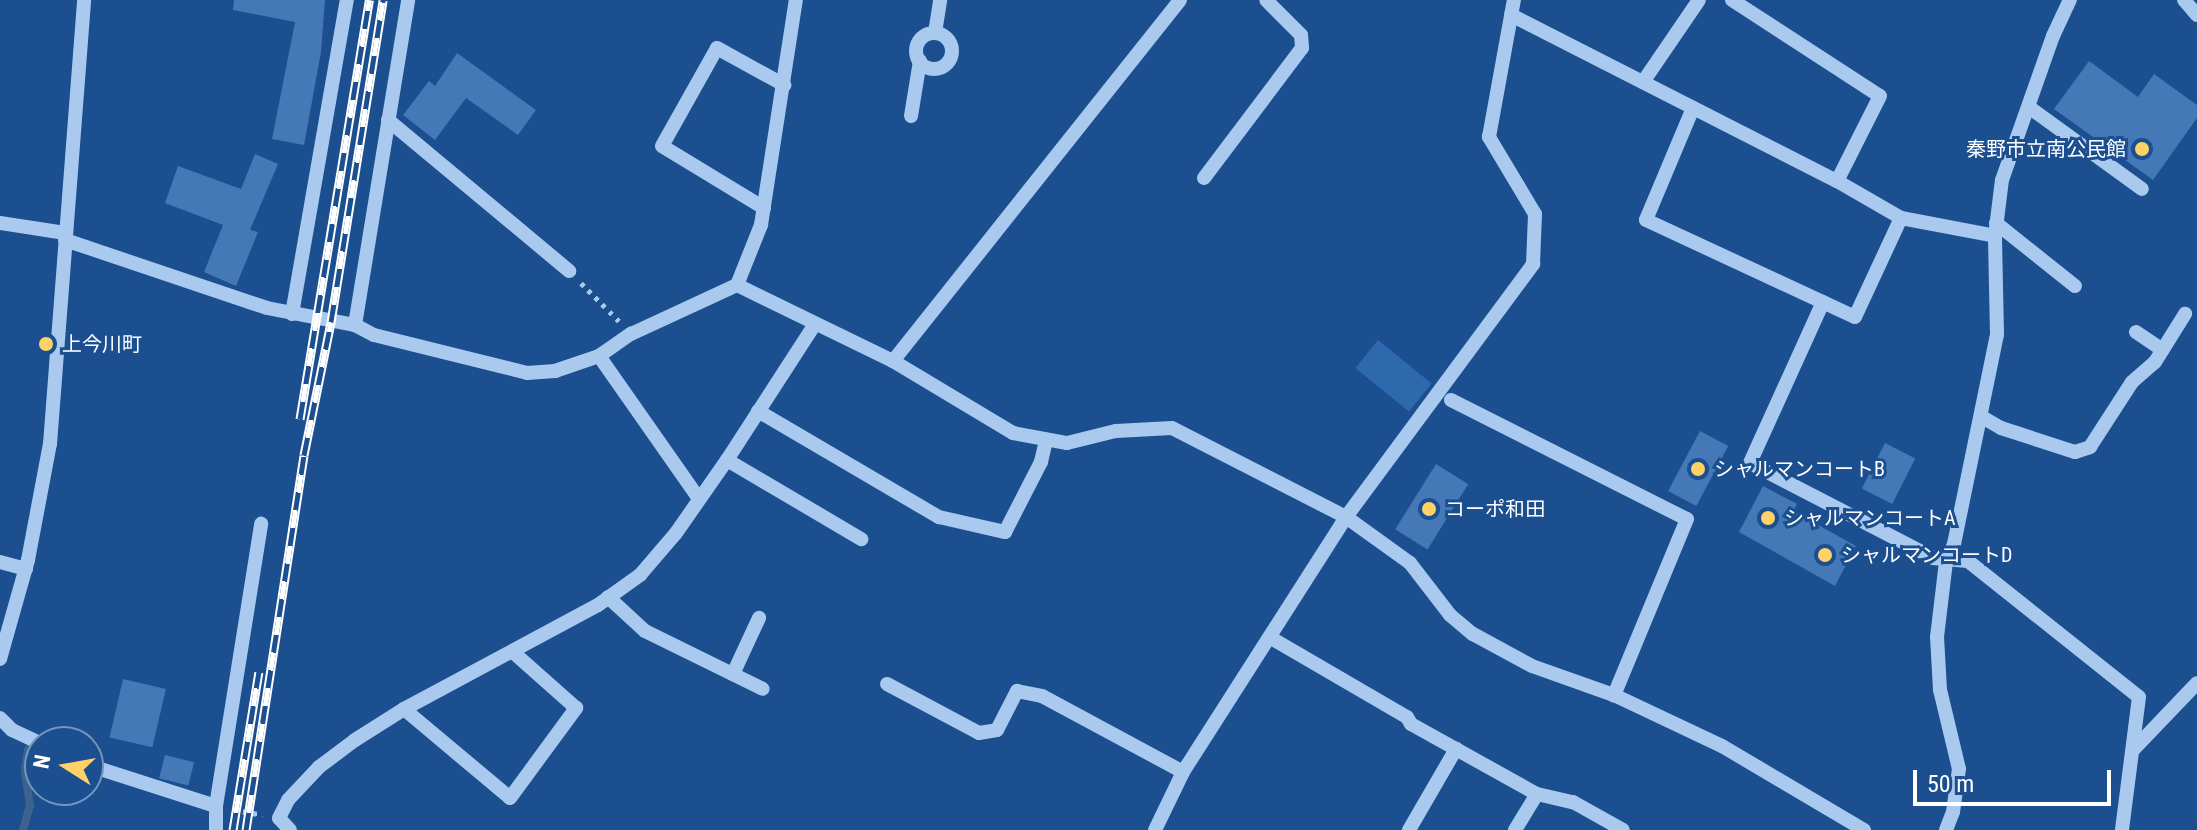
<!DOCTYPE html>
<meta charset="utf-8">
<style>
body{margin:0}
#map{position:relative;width:2197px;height:830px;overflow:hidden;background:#1b4f8f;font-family:"Roboto Condensed","Noto Sans JP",sans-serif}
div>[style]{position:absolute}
.green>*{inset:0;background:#2e69ad;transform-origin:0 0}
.stream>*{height:8px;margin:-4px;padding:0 4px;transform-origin:4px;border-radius:4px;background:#3c6290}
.building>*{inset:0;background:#4478b7;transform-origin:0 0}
.path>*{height:5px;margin-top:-2.5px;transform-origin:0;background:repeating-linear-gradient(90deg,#a9c9ee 0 4px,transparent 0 10px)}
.minor>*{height:14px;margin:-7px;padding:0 7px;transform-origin:7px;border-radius:7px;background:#a9c9ee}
.minor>.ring{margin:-7px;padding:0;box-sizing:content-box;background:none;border:14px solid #a9c9ee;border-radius:50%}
.rail>*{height:9px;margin-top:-4.5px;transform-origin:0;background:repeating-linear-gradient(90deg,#1b4f8f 0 18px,#fff 0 36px);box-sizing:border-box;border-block:2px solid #fff}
.dots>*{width:22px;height:22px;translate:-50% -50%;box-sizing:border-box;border:4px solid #1b4f8f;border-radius:50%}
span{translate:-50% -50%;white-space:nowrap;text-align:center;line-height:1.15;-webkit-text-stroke:6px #1b4f8f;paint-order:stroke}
.poi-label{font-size:20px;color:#fff}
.right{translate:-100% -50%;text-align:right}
.left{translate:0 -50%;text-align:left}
.north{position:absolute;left:24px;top:726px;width:80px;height:80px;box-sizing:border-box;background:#1b4f8f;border:2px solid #7695bc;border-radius:50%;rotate:281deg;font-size:22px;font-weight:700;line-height:32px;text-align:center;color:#fff}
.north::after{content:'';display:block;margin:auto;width:28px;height:36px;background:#ffd166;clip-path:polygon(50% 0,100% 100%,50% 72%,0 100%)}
.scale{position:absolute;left:1913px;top:770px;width:198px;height:36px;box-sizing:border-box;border:4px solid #fff;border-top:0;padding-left:10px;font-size:24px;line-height:28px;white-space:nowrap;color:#fff;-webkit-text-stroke:6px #1b4f8f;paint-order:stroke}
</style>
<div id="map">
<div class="green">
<i style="left:1378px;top:340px;width:69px;height:36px;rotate:39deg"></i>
</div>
<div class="stream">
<i style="left:23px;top:830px;width:25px;rotate:-74deg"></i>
<i style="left:30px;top:806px;width:37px;rotate:-98deg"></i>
<i style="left:25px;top:769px;width:20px;rotate:-81deg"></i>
</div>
<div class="building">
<i style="clip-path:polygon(234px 0,325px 0,321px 52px,304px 145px,272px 139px,295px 22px,233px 10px)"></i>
<i style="clip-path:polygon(457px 53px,536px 110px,518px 135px,466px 98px,435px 140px,403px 115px,429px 81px,435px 86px)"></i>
<i style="clip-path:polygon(2089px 61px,2138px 97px,2154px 74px,2197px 105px,2197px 118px,2153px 180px,2054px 109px)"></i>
<i style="clip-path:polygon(255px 154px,278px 164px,250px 230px,258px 232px,236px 286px,204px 272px,223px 225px,165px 203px,178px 166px,241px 189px)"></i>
<i style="left:1700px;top:431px;width:32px;height:68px;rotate:28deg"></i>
<i style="left:1885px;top:443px;width:34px;height:51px;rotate:27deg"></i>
<i style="left:1436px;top:464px;width:38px;height:77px;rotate:32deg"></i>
<i style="clip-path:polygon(1763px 486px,1797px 504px,1793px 511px,1856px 546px,1835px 586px,1739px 532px)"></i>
<i style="left:123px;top:679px;width:44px;height:60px;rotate:13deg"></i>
<i style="left:165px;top:755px;width:30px;height:24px;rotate:14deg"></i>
</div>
<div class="path">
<i style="left:581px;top:283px;width:54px;rotate:45deg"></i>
<i style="left:233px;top:810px;width:30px;rotate:9deg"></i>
</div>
<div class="minor">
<i style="left:1732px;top:0;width:176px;rotate:33deg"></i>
<i style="left:1880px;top:96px;width:95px;rotate:116.8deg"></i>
<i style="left:2184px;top:0;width:20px;rotate:49deg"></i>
<i style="left:1511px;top:15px;width:366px;rotate:27deg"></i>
<i style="left:1837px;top:181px;width:74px;rotate:30deg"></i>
<i style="left:1901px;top:218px;width:96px;rotate:10.8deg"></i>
<i style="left:935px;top:33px;width:33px;rotate:-81deg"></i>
<i class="ring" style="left:916px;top:33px;width:22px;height:22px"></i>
<i style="left:1643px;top:82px;width:99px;rotate:-55.7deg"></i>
<i style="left:1693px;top:108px;width:121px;rotate:112.8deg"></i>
<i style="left:1646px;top:220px;width:230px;rotate:24.9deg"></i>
<i style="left:1855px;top:317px;width:109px;rotate:-65.1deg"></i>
<i style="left:2030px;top:108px;width:138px;rotate:35.9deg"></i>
<i style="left:911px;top:116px;width:56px;rotate:-80.7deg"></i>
<i style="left:388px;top:120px;width:236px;rotate:39.8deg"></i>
<i style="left:1204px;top:178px;width:163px;rotate:-53deg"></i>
<i style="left:1302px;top:48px;width:13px;rotate:-94deg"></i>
<i style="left:1301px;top:35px;width:49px;rotate:-135deg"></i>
<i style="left:764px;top:208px;width:119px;rotate:-148.7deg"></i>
<i style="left:662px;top:146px;width:112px;rotate:-60.7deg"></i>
<i style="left:717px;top:48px;width:77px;rotate:28.9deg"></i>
<i style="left:0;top:223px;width:66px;rotate:8.7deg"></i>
<i style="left:1996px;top:223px;width:101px;rotate:38.6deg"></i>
<i style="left:65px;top:240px;width:213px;rotate:18.6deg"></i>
<i style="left:267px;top:308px;width:90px;rotate:10.9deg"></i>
<i style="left:355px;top:325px;width:21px;rotate:28deg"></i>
<i style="left:374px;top:335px;width:158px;rotate:13.9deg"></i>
<i style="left:527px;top:373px;width:28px;rotate:-4deg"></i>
<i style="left:555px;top:371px;width:46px;rotate:-18.8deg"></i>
<i style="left:599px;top:356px;width:39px;rotate:-35deg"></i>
<i style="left:631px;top:334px;width:117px;rotate:-24.8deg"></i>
<i style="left:737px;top:285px;width:65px;rotate:-68.2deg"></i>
<i style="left:761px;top:225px;width:228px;rotate:-81.2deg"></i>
<i style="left:737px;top:285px;width:174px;rotate:26deg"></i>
<i style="left:893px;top:361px;width:140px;rotate:31deg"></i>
<i style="left:1013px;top:433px;width:55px;rotate:10.5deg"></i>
<i style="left:1067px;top:443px;width:50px;rotate:-13.8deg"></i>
<i style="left:1116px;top:431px;width:56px;rotate:-3.1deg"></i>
<i style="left:1172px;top:428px;width:195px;rotate:27.1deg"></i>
<i style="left:1346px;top:517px;width:79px;rotate:35.7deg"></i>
<i style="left:1410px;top:563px;width:66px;rotate:52.4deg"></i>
<i style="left:1450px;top:615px;width:30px;rotate:40deg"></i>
<i style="left:1473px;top:634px;width:67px;rotate:28.5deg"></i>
<i style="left:1532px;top:666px;width:87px;rotate:19.5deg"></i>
<i style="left:1614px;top:695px;width:119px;rotate:25.3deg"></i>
<i style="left:1722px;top:746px;width:165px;rotate:30.6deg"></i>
<i style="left:1823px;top:302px;width:177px;rotate:114.4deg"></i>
<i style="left:1750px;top:463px;width:206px;rotate:27.4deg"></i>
<i style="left:1933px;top:558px;width:35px;rotate:5deg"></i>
<i style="left:1968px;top:561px;width:218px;rotate:38.5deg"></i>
<i style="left:2139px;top:697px;width:134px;rotate:97.3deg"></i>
<i style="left:292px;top:314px;width:319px;rotate:-80.1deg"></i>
<i style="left:355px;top:325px;width:329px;rotate:-80.7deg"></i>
<i style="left:2136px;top:332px;width:32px;rotate:34deg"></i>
<i style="left:599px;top:356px;width:174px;rotate:55deg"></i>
<i style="left:893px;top:361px;width:461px;rotate:-51.5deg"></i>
<i style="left:1451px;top:400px;width:264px;rotate:26.8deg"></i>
<i style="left:1687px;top:519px;width:191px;rotate:112.5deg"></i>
<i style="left:758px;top:411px;width:210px;rotate:30.4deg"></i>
<i style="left:939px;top:517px;width:68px;rotate:12.8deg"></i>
<i style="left:1005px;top:532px;width:79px;rotate:-62.8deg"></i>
<i style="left:1041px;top:462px;width:23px;rotate:-77deg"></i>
<i style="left:1982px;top:417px;width:22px;rotate:30deg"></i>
<i style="left:2001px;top:428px;width:78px;rotate:18deg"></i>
<i style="left:2075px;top:452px;width:16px;rotate:-18deg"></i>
<i style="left:2090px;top:447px;width:77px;rotate:-57.1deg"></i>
<i style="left:2132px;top:382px;width:30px;rotate:-41deg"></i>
<i style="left:2155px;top:362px;width:57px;rotate:-58deg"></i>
<i style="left:727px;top:460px;width:156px;rotate:30.5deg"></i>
<i style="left:0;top:562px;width:27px;rotate:15deg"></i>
<i style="left:608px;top:597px;width:50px;rotate:42.6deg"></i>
<i style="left:645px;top:631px;width:131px;rotate:26.2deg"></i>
<i style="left:1271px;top:638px;width:157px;rotate:30.2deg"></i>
<i style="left:1407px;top:717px;width:8px;rotate:60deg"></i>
<i style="left:1411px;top:724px;width:144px;rotate:29.1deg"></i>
<i style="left:1537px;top:794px;width:37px;rotate:13deg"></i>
<i style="left:1573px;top:802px;width:57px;rotate:29.2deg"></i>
<i style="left:0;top:659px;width:103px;rotate:-74.2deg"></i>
<i style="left:28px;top:560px;width:118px;rotate:-79.3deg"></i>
<i style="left:50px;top:444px;width:445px;rotate:-85.6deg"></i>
<i style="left:733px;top:674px;width:62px;rotate:-65.1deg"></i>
<i style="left:887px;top:684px;width:104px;rotate:28deg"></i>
<i style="left:979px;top:733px;width:18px;rotate:-9deg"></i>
<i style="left:997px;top:730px;width:44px;rotate:-62.9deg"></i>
<i style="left:1017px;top:691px;width:25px;rotate:11deg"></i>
<i style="left:1042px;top:696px;width:160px;rotate:28.3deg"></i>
<i style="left:404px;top:709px;width:138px;rotate:40deg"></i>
<i style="left:510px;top:798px;width:112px;rotate:-53.7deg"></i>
<i style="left:576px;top:708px;width:84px;rotate:-138.4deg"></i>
<i style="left:0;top:718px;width:17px;rotate:45deg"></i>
<i style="left:12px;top:730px;width:31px;rotate:25deg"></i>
<i style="left:2134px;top:749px;width:91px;rotate:-46.3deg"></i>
<i style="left:88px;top:765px;width:134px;rotate:17.8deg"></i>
<i style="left:216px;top:830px;width:24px;rotate:-90deg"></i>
<i style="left:216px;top:806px;width:286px;rotate:-80.9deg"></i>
<i style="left:290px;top:830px;width:16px;rotate:-133deg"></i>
<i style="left:279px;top:818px;width:20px;rotate:-63deg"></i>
<i style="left:288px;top:800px;width:45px;rotate:-46.8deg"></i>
<i style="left:319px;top:767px;width:45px;rotate:-36.9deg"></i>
<i style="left:355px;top:740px;width:58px;rotate:-32.3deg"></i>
<i style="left:404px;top:709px;width:220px;rotate:-28.2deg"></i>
<i style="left:598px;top:605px;width:52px;rotate:-35.5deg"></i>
<i style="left:640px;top:575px;width:55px;rotate:-49.4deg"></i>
<i style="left:676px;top:533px;width:89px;rotate:-55.1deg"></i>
<i style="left:727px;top:460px;width:162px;rotate:-57.1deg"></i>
<i style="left:1155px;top:830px;width:64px;rotate:-64.2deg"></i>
<i style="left:1183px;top:772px;width:303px;rotate:-57.4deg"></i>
<i style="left:1346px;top:517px;width:315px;rotate:-53.5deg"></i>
<i style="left:1533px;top:264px;width:50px;rotate:-87.7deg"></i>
<i style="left:1535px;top:214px;width:90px;rotate:-120.9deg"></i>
<i style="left:1489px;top:137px;width:139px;rotate:-79.7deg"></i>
<i style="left:1409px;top:830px;width:94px;rotate:-59.9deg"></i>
<i style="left:1515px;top:830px;width:42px;rotate:-58.6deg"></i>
<i style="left:1946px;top:830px;width:19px;rotate:-69deg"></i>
<i style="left:1953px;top:812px;width:43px;rotate:-82.1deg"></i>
<i style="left:1959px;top:769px;width:81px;rotate:-103.5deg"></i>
<i style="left:1940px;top:690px;width:53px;rotate:-93.2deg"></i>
<i style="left:1937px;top:637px;width:76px;rotate:-83.2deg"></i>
<i style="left:1946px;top:562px;width:20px;rotate:-66deg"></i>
<i style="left:1954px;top:544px;width:214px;rotate:-78.4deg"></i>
<i style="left:1997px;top:334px;width:98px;rotate:-91.2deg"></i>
<i style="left:1995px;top:236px;width:56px;rotate:-82.9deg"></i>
<i style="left:2002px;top:180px;width:153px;rotate:-70.5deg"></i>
<i style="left:2053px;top:36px;width:40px;rotate:-65deg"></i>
</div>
<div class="rail">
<i style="left:300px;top:419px;width:425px;rotate:-80.6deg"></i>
<i style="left:233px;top:830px;width:160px;rotate:-80.7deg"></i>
<i style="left:246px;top:830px;width:379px;rotate:-81.2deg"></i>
<i style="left:304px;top:455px;width:136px;rotate:-78.5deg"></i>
<i style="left:331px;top:322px;width:326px;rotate:-80.8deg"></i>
</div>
<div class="dots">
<i style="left:2142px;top:149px;background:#ffd166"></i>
<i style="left:46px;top:344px;background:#ffd166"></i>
<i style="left:1698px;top:469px;background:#ffd166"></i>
<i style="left:1429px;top:509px;background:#ffd166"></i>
<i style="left:1768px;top:518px;background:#ffd166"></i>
<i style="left:1825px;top:555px;background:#ffd166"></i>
</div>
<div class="poi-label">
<span class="right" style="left:2126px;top:149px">秦野市立南公民館</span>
<span class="left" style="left:62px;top:344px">上今川町</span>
<span class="left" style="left:1714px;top:469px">シャルマンコートB</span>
<span class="left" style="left:1445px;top:509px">コーポ和田</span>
<span class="left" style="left:1784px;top:518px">シャルマンコートA</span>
<span class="left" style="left:1841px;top:555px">シャルマンコートD</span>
</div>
<div class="north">N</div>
<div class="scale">50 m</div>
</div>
